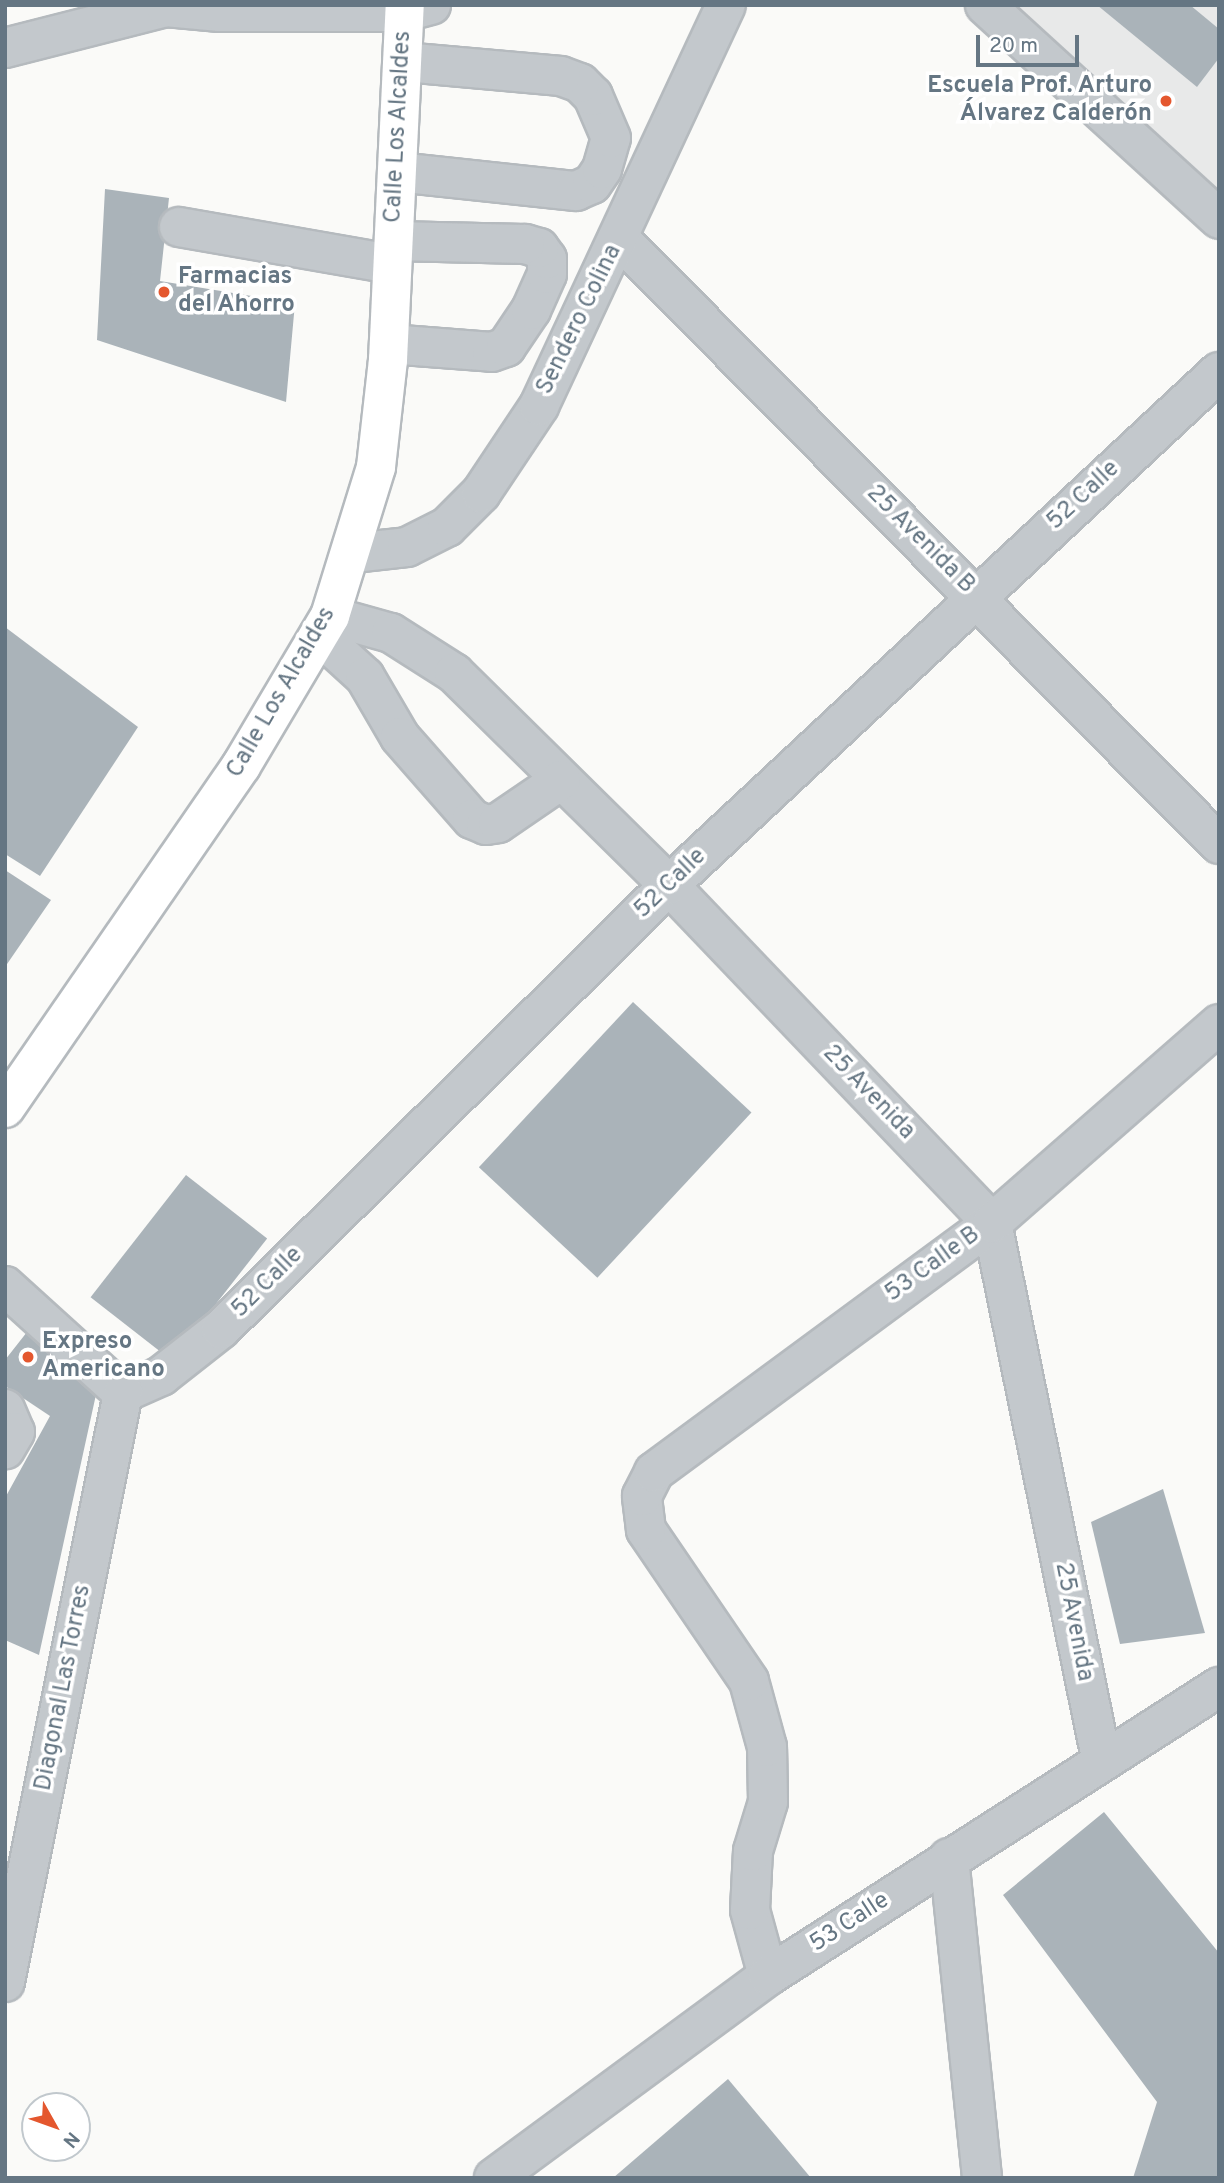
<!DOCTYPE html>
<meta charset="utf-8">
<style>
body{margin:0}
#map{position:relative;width:1224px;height:2183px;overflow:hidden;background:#fafaf8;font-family:Overpass,sans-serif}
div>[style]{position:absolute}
.built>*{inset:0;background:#e8e9e9}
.building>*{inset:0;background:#aab3b9;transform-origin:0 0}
.roads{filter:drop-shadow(2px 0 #b5babe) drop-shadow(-2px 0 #b5babe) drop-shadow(0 2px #b5babe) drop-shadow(0 -2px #b5babe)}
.minor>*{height:38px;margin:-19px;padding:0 19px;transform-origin:19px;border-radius:19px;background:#c3c8cc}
.major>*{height:38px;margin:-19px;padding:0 19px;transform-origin:19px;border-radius:19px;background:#fff}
.dots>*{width:19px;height:19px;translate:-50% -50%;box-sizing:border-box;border:4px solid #fff;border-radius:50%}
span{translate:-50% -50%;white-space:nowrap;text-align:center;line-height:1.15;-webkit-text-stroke:7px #fff;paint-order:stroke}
.poi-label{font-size:24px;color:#657683;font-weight:700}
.right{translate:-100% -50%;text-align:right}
.left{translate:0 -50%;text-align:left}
.street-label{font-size:24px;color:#657683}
.frame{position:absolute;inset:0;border:7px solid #657683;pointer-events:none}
.north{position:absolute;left:21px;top:2092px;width:70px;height:70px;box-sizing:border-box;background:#fff;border:2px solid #c1c8cd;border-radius:50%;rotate:130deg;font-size:19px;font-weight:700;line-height:28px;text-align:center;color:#657683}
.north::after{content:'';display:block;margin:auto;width:24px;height:32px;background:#e4572e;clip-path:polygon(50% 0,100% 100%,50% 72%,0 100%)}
.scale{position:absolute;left:976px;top:35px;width:103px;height:32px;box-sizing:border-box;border:4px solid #657683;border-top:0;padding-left:9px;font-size:21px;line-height:24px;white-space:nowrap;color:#657683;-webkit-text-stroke:5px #fff;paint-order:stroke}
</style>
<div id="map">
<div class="built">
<i style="clip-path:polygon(1006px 5px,1219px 5px,1219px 197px)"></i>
</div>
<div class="building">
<i style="clip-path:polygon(1097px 5px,1190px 5px,1219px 29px,1219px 58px,1197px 87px)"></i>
<i style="clip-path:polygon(105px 189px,169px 198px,160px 281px,295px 303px,286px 402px,97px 340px)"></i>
<i style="clip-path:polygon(5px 627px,138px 727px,40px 876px,5px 854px)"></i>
<i style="clip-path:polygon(5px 870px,51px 900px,5px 967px)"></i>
<i style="left:633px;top:1002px;width:162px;height:226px;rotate:43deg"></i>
<i style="left:186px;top:1175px;width:103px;height:155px;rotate:38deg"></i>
<i style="clip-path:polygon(27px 1332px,97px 1390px,39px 1655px,5px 1640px,5px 1498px,50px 1416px,5px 1386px,5px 1360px)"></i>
<i style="clip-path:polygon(1163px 1489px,1205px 1633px,1120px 1644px,1091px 1522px)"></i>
<i style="clip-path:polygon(1104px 1812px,1219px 1953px,1219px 2178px,1133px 2178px,1157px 2102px,1003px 1895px)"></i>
<i style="clip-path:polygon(728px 2079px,811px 2178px,613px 2178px)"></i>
</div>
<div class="roads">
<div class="minor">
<i style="left:985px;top:5px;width:317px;rotate:42.4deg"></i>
<i style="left:5px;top:48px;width:166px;rotate:-14.3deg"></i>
<i style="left:166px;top:7px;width:54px;rotate:5.3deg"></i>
<i style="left:220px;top:12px;width:185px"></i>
<i style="left:405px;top:12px;width:27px;rotate:-15deg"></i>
<i style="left:397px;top:172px;width:180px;rotate:6.1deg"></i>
<i style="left:576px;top:191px;width:17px;rotate:-24deg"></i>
<i style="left:592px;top:184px;width:18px;rotate:-56deg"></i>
<i style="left:602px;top:169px;width:32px;rotate:-74deg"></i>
<i style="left:611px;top:138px;width:46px;rotate:-113.2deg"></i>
<i style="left:593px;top:96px;width:18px;rotate:-135deg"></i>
<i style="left:580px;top:83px;width:20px;rotate:-160deg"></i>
<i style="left:561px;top:76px;width:159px;rotate:-174.9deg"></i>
<i style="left:179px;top:227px;width:216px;rotate:9.9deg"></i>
<i style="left:620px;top:239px;width:851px;rotate:45.29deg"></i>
<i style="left:389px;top:344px;width:103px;rotate:4.4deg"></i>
<i style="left:492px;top:352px;width:15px;rotate:-20deg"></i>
<i style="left:506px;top:347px;width:45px;rotate:-56deg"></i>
<i style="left:531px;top:310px;width:39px;rotate:-66deg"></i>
<i style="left:547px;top:274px;width:15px;rotate:-90deg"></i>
<i style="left:547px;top:259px;width:14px;rotate:-126deg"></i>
<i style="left:539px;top:248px;width:15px;rotate:-164deg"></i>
<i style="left:525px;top:244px;width:131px;rotate:-178.7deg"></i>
<i style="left:353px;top:553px;width:54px;rotate:-6.3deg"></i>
<i style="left:407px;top:547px;width:45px;rotate:-26.6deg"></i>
<i style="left:447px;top:527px;width:48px;rotate:-45deg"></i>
<i style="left:481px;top:493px;width:105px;rotate:-56.3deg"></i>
<i style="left:539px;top:406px;width:442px;rotate:-65deg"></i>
<i style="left:330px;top:616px;width:63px;rotate:15.6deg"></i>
<i style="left:391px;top:633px;width:75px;rotate:32.4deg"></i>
<i style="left:454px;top:673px;width:302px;rotate:44.6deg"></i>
<i style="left:669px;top:885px;width:468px;rotate:46.3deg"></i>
<i style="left:992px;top:1223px;width:546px;rotate:78.48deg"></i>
<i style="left:319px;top:635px;width:62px;rotate:42.4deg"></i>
<i style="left:365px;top:677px;width:69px;rotate:59.7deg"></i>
<i style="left:400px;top:737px;width:109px;rotate:48.7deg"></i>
<i style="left:472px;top:819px;width:15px;rotate:23deg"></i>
<i style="left:486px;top:825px;width:12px;rotate:-9deg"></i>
<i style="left:498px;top:823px;width:76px;rotate:-34.3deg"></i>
<i style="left:5px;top:1286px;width:159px;rotate:42.2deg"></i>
<i style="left:123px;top:1393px;width:42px;rotate:-24.1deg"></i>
<i style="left:161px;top:1376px;width:76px;rotate:-38.1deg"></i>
<i style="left:221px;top:1329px;width:631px;rotate:-44.74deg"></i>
<i style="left:669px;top:885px;width:752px;rotate:-43.01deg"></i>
<i style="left:5px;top:1409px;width:25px;rotate:67deg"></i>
<i style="left:15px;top:1432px;width:20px;rotate:120deg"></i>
<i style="left:949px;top:1858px;width:322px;rotate:84.1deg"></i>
<i style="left:768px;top:1976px;width:68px;rotate:-105.3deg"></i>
<i style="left:750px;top:1910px;width:59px;rotate:-87.1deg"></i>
<i style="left:753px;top:1851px;width:51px;rotate:-73deg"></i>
<i style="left:768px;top:1802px;width:55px;rotate:-91deg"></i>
<i style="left:767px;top:1747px;width:68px;rotate:-105.3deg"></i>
<i style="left:749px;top:1681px;width:183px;rotate:-124.3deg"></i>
<i style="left:646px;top:1530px;width:34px;rotate:-97deg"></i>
<i style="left:642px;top:1496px;width:27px;rotate:-63deg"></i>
<i style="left:654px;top:1472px;width:420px;rotate:-36.4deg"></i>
<i style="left:992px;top:1223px;width:302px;rotate:-41.2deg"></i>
<i style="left:5px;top:1982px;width:601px;rotate:-78.67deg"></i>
<i style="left:494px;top:2178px;width:340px;rotate:-36.4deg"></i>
<i style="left:768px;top:1976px;width:536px;rotate:-32.65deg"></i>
</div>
<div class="major">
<i style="left:5px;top:1108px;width:416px;rotate:-55.4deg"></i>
<i style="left:241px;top:766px;width:174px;rotate:-59.3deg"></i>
<i style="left:330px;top:616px;width:156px;rotate:-72.8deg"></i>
<i style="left:376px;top:467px;width:108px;rotate:-83.6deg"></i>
<i style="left:388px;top:360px;width:355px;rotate:-87.3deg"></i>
</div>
</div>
<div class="dots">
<i style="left:1166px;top:101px;background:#e4572e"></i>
<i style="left:164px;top:292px;background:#e4572e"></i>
<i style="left:28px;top:1357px;background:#e4572e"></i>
</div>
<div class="poi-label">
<span class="right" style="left:1152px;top:101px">Escuela Prof. Arturo<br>Álvarez Calderón</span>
<span class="left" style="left:178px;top:292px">Farmacias<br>del Ahorro</span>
<span class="left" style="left:42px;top:1357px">Expreso<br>Americano</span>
</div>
<div class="street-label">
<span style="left:399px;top:127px;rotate:-87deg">Calle Los Alcaldes</span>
<span style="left:580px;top:320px;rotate:-64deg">Sendero Colina</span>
<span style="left:1084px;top:496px;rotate:-43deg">52 Calle</span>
<span style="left:920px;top:540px;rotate:45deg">25 Avenida B</span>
<span style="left:282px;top:693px;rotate:-60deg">Calle Los Alcaldes</span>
<span style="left:671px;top:884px;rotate:-44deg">52 Calle</span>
<span style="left:868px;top:1093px;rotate:46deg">25 Avenida</span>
<span style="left:933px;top:1265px;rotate:-36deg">53 Calle B</span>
<span style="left:268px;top:1283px;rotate:-45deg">52 Calle</span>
<span style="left:1073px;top:1622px;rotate:79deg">25 Avenida</span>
<span style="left:64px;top:1688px;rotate:-79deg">Diagonal Las Torres</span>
<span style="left:850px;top:1923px;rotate:-33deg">53 Calle</span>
</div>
<div class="frame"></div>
<div class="north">N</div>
<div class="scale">20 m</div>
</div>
